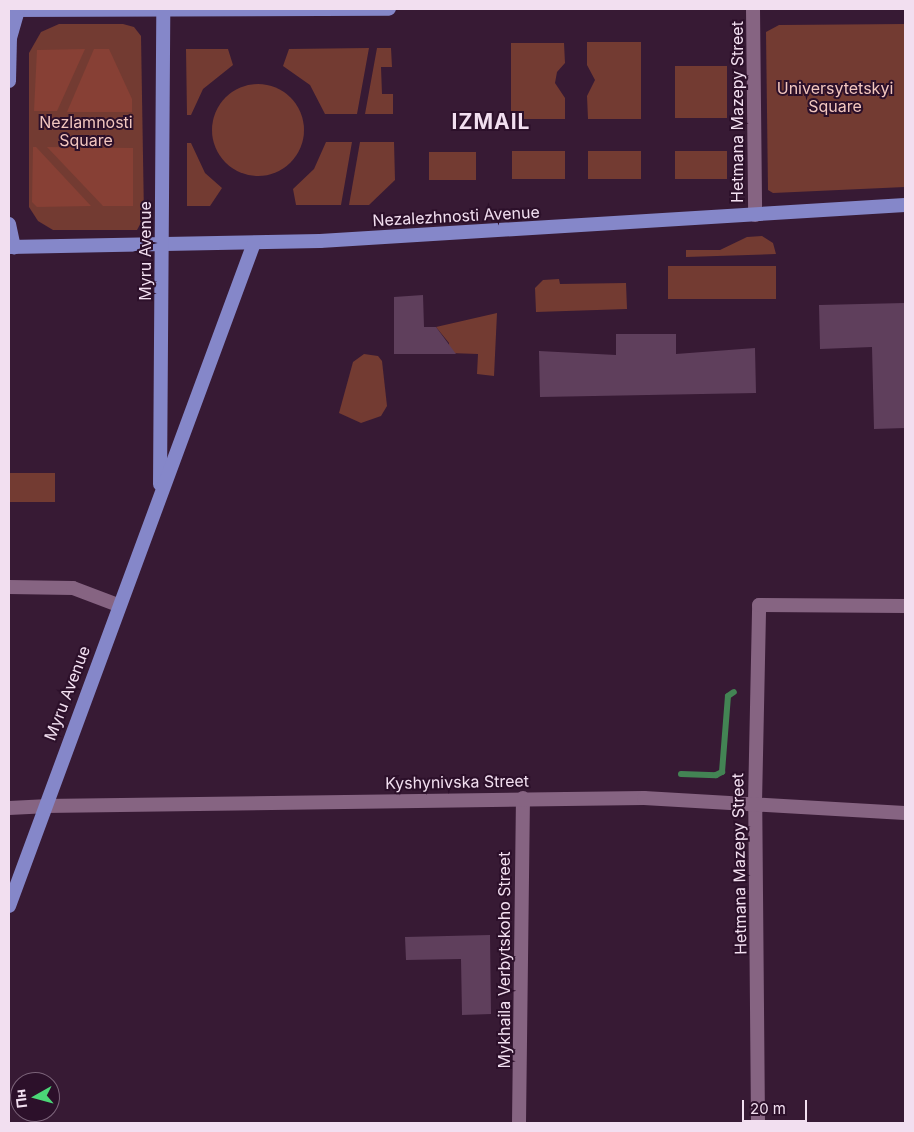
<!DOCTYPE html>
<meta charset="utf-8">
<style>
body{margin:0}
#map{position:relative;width:914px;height:1132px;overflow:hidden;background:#371a34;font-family:Inter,sans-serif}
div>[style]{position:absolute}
.green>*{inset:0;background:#733b32;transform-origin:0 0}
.round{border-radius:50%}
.forest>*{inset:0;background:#874035}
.stream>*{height:6px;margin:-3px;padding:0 3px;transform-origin:3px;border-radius:3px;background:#438454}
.building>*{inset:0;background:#5f3f5c}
.minor>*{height:14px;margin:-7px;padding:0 7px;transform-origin:7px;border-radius:7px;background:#866482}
.tertiary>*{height:14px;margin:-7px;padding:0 7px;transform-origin:7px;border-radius:7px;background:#866482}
.primary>*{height:14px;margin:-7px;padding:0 7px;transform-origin:7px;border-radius:7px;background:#8587c9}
span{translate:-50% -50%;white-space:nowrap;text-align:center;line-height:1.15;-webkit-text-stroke:4px #2c102a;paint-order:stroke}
.park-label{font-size:16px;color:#f3c7bf}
.street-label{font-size:16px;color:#f2dff0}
.district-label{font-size:21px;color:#f2dff0;font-weight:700;letter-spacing:1px}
.frame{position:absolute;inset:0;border:10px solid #f2dff0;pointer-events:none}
.north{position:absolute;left:10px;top:1072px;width:50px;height:50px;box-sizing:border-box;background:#2c102a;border:1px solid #7b6379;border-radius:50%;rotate:263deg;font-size:14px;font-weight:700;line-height:20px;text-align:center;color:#f2dff0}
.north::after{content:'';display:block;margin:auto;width:18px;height:22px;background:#4bd677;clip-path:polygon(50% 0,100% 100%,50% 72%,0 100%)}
.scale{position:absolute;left:742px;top:1100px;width:65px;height:22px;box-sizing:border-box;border:2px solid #f2dff0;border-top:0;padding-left:6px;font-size:15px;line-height:18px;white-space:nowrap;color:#f2dff0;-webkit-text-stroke:4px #2c102a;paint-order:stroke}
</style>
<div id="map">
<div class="green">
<i style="clip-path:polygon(59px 24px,123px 24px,134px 27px,141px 36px,144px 217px,137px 230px,53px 230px,38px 221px,29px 207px,29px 53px,41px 32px)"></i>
<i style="clip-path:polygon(905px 24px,905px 187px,773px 193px,768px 190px,766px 32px,779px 25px)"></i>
<i style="clip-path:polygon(587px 42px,641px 42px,641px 119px,588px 119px,587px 96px,595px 80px,587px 65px)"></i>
<i style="clip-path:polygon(511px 43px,564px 43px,565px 63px,557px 72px,555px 83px,565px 98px,565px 119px,511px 119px)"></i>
<i style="clip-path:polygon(369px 48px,357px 114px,325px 114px,310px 85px,283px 66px,289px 49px)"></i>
<i style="clip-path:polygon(377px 48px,391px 48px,392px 67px,381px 67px,382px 94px,393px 94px,393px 114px,365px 114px)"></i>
<i style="clip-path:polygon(186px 49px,228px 49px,233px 65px,203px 89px,191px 115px,187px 115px)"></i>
<i style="left:675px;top:66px;width:52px;height:52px"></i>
<i class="round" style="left:212px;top:84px;width:92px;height:92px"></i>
<i style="clip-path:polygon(326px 142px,352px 142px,341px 205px,296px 205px,293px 189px,314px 169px)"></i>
<i style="clip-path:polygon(360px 142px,394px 142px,395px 180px,369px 205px,349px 205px)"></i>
<i style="clip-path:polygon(187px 143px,191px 143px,205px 173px,222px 188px,210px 206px,187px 206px)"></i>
<i style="left:565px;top:151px;width:28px;height:53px;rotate:90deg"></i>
<i style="left:588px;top:151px;width:53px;height:28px"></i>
<i style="left:675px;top:151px;width:52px;height:28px"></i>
<i style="left:429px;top:152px;width:47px;height:28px"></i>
<i style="clip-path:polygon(762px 236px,773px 243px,776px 254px,686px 257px,686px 250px,720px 250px,747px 237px)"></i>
<i style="left:776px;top:266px;width:33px;height:108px;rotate:90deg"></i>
<i style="clip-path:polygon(559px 279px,560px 284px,626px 283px,627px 309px,536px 312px,535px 288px,543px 280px)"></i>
<i style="clip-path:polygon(497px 313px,494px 376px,477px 374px,478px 354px,449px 353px,449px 343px,436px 327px)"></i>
<i style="clip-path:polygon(364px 354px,378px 356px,382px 361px,387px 406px,381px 416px,361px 423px,339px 413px,353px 362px)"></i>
<i style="left:9px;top:473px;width:46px;height:29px"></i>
</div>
<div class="forest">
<i style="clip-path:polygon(85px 49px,57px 111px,34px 111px,37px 50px)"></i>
<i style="clip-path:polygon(94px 49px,109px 49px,132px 99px,132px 112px,67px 112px)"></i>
<i style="clip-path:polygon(33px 147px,36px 147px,91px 206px,37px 207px,32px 202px)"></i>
<i style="clip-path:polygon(47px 147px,133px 148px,133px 206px,103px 206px)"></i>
</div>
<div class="stream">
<i style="left:681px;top:774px;width:35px;rotate:2deg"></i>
<i style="left:716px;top:775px;width:7px;rotate:-27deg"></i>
<i style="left:722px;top:772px;width:76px;rotate:-85.5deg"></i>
<i style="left:728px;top:696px;width:7px;rotate:-34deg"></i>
</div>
<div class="building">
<i style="clip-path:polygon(423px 295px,424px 327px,436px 327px,456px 354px,394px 354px,394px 297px)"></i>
<i style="clip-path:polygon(905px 303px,905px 428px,874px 429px,872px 347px,820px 349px,819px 305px)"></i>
<i style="clip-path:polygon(616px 334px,676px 334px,676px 354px,755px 348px,756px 393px,540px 397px,539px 351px,616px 355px)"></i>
<i style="clip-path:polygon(490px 935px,491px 1014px,462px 1015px,461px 959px,406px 960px,405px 937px)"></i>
</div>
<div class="minor">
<i style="left:753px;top:9px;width:206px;rotate:89.4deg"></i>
<i style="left:9px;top:587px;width:64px;rotate:0.9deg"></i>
<i style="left:73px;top:588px;width:48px;rotate:20.7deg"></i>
<i style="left:9px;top:808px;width:35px;rotate:-3deg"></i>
<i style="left:519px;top:1123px;width:325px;rotate:-89.3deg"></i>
<i style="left:758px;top:1123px;width:320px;rotate:-90.5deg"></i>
<i style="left:755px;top:803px;width:198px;rotate:-88.8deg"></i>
<i style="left:759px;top:605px;width:146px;rotate:0.4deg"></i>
</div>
<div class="tertiary">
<i style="left:44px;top:806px;width:600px;rotate:-0.76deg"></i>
<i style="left:644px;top:798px;width:261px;rotate:3.3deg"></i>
</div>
<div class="primary">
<i style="left:9px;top:10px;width:380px;rotate:-0.2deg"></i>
<i style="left:9px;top:81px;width:43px;rotate:-88.7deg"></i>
<i style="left:10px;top:38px;width:29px;rotate:-74deg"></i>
<i style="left:9px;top:224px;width:24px;rotate:78deg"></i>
<i style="left:9px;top:247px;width:311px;rotate:-1.1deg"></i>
<i style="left:320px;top:241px;width:586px;rotate:-3.52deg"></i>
<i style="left:160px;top:484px;width:474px;rotate:-89.6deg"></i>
<i style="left:9px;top:906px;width:707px;rotate:-69.72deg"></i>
</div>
<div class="park-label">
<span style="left:835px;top:97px">Universytetskyi<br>Square</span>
<span style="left:86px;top:131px">Nezlamnosti<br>Square</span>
</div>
<div class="street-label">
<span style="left:737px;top:112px;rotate:-90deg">Hetmana Mazepy Street</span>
<span style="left:456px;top:216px;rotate:-3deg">Nezalezhnosti Avenue</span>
<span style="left:145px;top:251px;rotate:-90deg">Myru Avenue</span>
<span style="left:67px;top:693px;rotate:-69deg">Myru Avenue</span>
<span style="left:457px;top:782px;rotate:-1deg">Kyshynivska Street</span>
<span style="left:739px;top:864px;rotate:-91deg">Hetmana Mazepy Street</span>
<span style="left:504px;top:960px;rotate:-90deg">Mykhaila Verbytskoho Street</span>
</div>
<div class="district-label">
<span style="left:491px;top:122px">IZMAIL</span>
</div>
<div class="frame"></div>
<div class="north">Пн</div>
<div class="scale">20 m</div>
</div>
